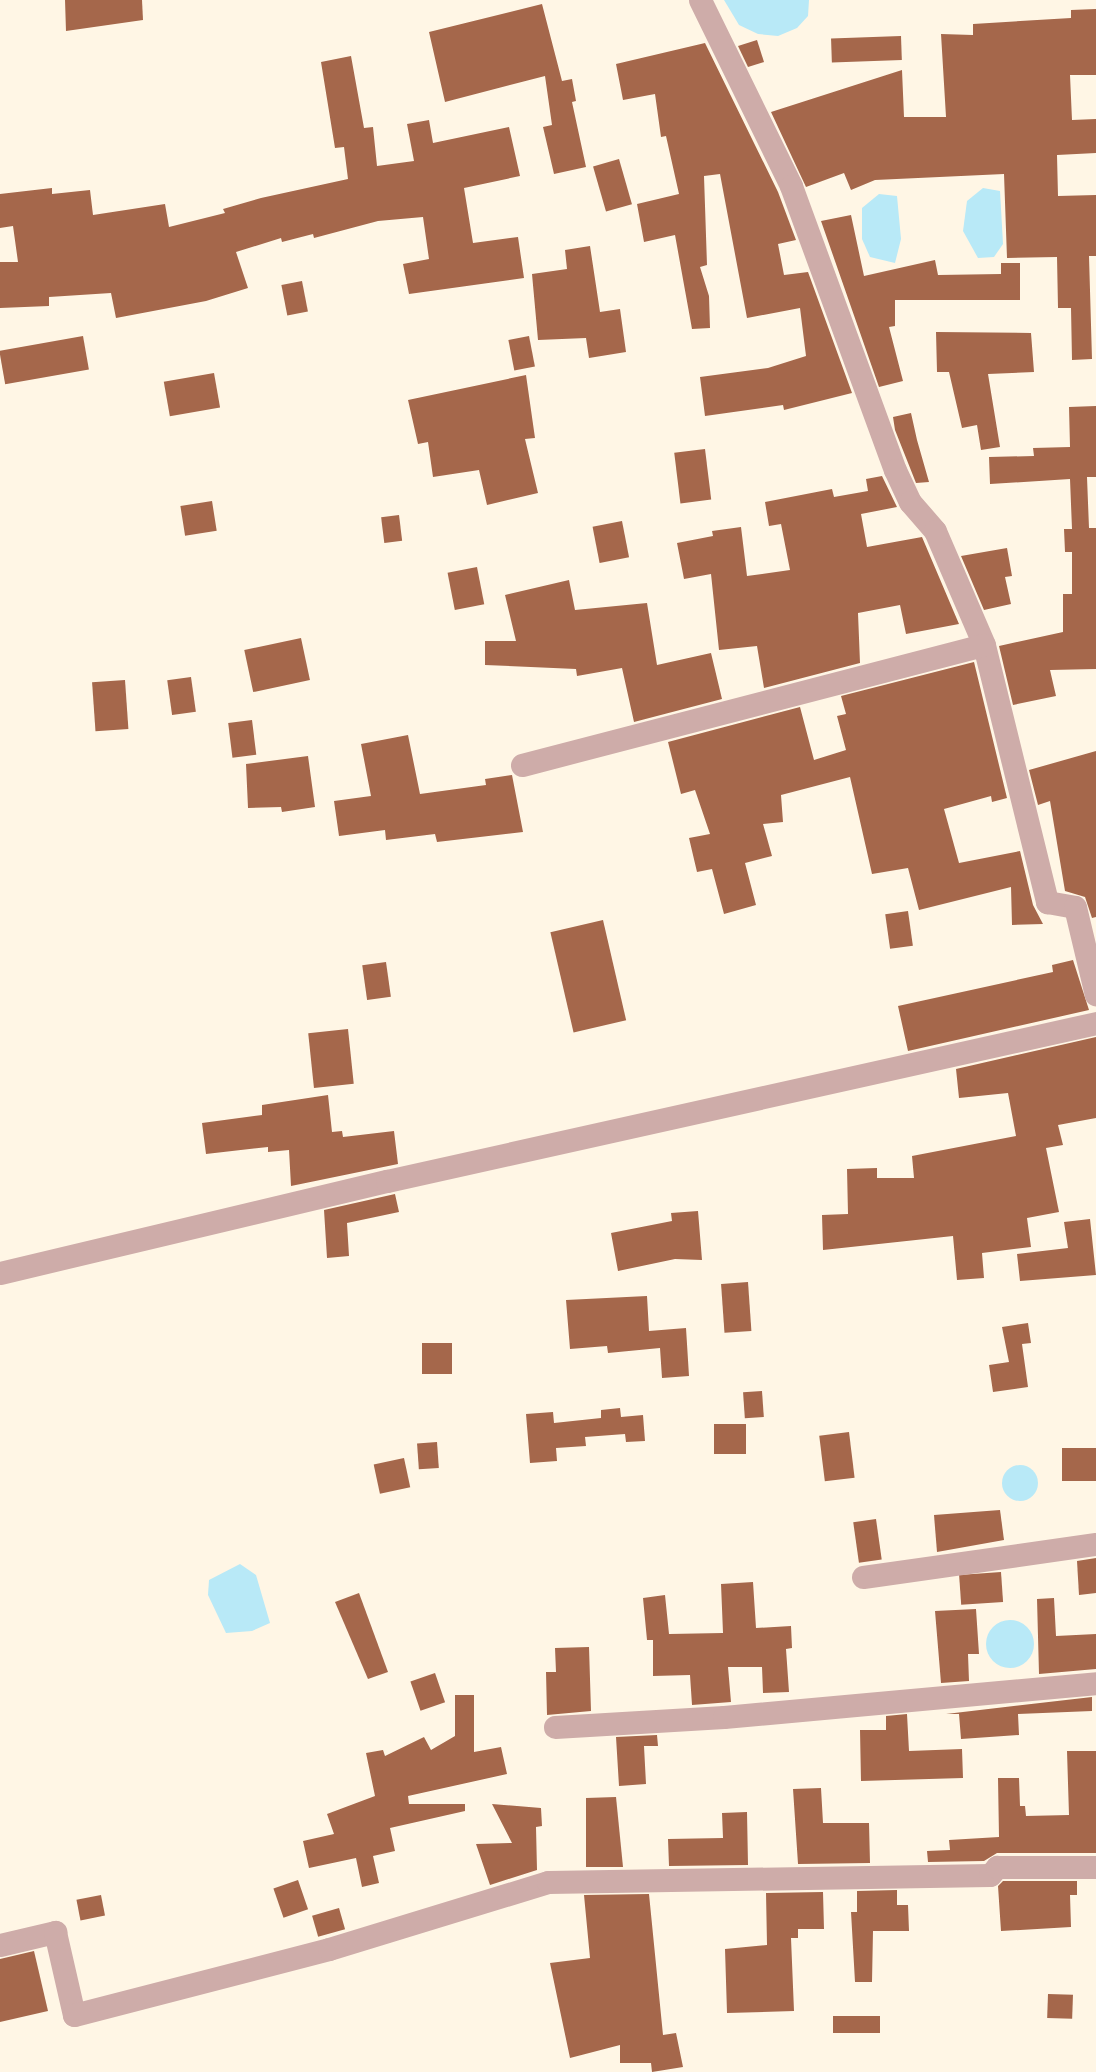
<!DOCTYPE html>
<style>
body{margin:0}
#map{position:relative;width:1096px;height:2072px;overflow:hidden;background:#fff6e5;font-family:"IBM Plex Sans",sans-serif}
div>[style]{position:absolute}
.water>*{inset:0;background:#b8e9f7}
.round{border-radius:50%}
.building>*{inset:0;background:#a5674b;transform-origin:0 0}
.minor>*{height:23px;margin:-11.5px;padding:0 11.5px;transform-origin:11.5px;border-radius:11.5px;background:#ceaca9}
span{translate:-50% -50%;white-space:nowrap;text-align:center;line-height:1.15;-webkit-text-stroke:5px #fff6e5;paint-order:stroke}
</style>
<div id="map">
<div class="water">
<i style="clip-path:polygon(724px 0,809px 0,808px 16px,797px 28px,778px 36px,758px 34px,739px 25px)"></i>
<i style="clip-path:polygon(983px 188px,1000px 191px,1003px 244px,994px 257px,978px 258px,963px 231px,967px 201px)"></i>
<i style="clip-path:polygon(879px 194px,897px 196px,901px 239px,895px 263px,870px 257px,862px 239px,862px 208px)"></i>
<i class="round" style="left:1002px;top:1465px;width:36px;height:36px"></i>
<i style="clip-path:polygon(240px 1564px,256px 1575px,270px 1623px,252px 1631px,226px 1633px,208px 1595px,209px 1580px)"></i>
<i class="round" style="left:986px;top:1620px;width:48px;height:48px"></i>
</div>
<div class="building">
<i style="clip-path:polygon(65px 0,142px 0,143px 20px,66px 31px)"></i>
<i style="clip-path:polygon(542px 4px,562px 81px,572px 79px,576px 101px,572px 102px,586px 167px,554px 174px,543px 127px,552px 125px,545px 76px,445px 102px,429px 32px)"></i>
<i style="clip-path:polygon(1096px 9px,1096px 75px,1070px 75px,1072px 120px,1096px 119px,1096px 153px,1057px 155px,1058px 196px,1096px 195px,1096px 256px,1089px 256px,1092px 359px,1072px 360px,1071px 308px,1058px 308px,1057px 257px,1007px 258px,1004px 174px,875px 180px,851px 190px,844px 173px,806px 187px,771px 112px,902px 70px,904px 117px,946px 117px,941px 34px,973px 35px,973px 24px,1071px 18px,1071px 10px)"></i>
<i style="left:901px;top:36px;width:24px;height:70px;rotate:88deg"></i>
<i style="clip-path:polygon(757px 40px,764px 62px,748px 67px,738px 46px)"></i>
<i style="clip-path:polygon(705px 43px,778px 192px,796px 240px,778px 244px,784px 275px,808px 272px,852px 393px,784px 410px,783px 405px,705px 416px,700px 377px,768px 368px,806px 356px,800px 308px,747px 318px,720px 174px,704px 176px,707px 265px,700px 267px,709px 296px,710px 328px,692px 329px,675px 235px,644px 242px,637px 204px,679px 194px,666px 136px,661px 137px,655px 94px,623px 100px,616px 64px)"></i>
<i style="clip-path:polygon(351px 56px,364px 128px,373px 127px,377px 166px,414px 161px,407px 124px,429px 120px,433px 143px,509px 127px,520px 176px,464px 188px,473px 243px,518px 237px,524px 278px,409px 294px,403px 264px,429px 259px,423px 217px,378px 221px,314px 238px,313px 234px,282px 242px,281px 238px,236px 252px,248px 288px,206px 301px,116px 318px,111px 293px,49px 297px,49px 306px,0 308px,0 262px,18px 262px,13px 226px,0 228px,0 194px,52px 188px,52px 194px,90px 190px,93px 215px,165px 204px,169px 227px,225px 213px,223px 209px,261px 198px,348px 179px,344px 147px,335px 148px,321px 62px)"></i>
<i style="left:619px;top:159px;width:47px;height:27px;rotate:74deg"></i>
<i style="clip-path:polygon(851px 215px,864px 276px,935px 260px,938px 275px,1001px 274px,1001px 263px,1020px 263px,1020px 300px,895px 300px,895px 326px,889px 327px,903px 381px,879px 387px,821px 221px)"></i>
<i style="clip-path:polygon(590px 246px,600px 312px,620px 309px,626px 352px,589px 358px,586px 338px,538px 340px,532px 274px,567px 269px,565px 250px)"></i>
<i style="left:302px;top:281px;width:31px;height:21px;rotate:79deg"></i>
<i style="clip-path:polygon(936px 332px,1031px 333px,1034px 372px,988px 374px,1000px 447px,981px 450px,977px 425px,962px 428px,949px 372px,937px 372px)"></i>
<i style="left:83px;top:336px;width:34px;height:85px;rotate:80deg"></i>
<i style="left:529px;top:336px;width:31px;height:21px;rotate:79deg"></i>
<i style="left:214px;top:373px;width:35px;height:51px;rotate:80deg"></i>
<i style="clip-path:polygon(526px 375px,535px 438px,525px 439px,538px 493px,487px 505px,479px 470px,433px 477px,428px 442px,418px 444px,408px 400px)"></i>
<i style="clip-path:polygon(1096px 406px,1096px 477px,1087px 477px,1089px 528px,1096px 528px,1096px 669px,1050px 670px,1056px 696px,1013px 705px,999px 646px,1063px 632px,1063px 594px,1072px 594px,1072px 552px,1065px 552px,1064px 529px,1072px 529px,1070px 479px,990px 484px,989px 457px,1034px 456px,1033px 448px,1070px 447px,1069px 407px)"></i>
<i style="clip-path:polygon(911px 413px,917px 440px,929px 482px,916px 483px,895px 430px,893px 417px)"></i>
<i style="left:705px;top:449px;width:51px;height:31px;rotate:83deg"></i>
<i style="clip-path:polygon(882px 476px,897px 507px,861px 514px,867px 547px,922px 537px,959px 624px,906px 634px,900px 605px,858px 613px,860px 663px,764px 688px,757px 646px,719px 650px,711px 574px,684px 579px,677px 543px,713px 536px,712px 531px,741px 527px,747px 576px,790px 570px,781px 524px,769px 526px,765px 502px,832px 489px,834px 497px,868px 491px,866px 479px)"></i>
<i style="left:212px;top:501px;width:30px;height:32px;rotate:81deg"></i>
<i style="left:399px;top:515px;width:26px;height:18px;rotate:83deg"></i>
<i style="left:622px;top:521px;width:37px;height:30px;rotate:79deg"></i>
<i style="clip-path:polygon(1007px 548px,1012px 576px,1005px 577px,1011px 604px,984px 610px,961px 556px)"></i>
<i style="left:477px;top:567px;width:38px;height:30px;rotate:79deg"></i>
<i style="clip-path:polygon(569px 580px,575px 610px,647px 603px,657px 665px,711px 653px,722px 699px,634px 722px,622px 668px,577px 676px,576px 669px,485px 665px,485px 641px,516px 641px,505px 595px)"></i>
<i style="left:301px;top:638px;width:43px;height:58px;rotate:78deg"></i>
<i style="clip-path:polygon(974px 662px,1007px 798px,992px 802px,991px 796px,944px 809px,959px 863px,1020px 851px,1033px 905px,1043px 924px,1012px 925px,1011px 887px,919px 910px,908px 868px,872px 874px,850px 777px,781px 795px,783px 822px,763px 824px,772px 856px,745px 863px,756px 905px,724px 914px,712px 869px,697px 872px,689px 838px,710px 834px,695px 790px,681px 794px,668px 742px,800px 707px,814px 760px,846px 750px,837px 716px,846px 714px,841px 696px)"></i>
<i style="left:191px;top:677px;width:35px;height:24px;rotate:82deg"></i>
<i style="left:125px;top:680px;width:49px;height:33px;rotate:86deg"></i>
<i style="left:252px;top:720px;width:35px;height:24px;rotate:83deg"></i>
<i style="clip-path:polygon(408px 735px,420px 794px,486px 785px,485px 779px,512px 775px,523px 832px,437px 842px,435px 834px,386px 840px,385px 830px,339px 836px,334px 801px,371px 796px,361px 744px)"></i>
<i style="clip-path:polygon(1096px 751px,1096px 917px,1092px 918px,1085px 897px,1065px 891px,1050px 801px,1038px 805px,1029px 770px)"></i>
<i style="clip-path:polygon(308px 756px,315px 807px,282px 812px,281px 807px,248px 808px,246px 764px)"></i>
<i style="left:908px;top:911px;width:35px;height:23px;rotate:82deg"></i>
<i style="left:603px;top:920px;width:103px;height:54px;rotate:77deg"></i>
<i style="clip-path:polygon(1073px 960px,1089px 1010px,908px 1051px,898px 1006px,1053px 972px,1052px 965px)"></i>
<i style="left:386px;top:962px;width:35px;height:24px;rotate:82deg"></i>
<i style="left:348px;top:1029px;width:55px;height:40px;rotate:84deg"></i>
<i style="clip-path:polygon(1096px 1037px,1096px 1118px,1058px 1125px,1063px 1145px,1046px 1148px,1059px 1212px,1027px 1218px,1031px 1247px,982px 1253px,984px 1278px,957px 1280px,953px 1236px,823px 1250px,822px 1215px,848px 1214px,847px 1169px,877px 1168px,877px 1178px,914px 1178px,912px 1156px,1016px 1136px,1008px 1093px,959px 1098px,956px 1069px)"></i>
<i style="clip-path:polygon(328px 1095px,332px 1132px,342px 1131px,343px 1137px,394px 1131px,398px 1164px,291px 1186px,289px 1150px,268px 1152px,268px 1147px,206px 1154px,202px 1123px,262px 1115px,262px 1105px)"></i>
<i style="clip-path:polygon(395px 1194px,399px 1212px,347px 1223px,349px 1256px,327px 1258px,324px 1210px)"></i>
<i style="clip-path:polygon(698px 1211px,702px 1260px,675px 1259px,618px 1271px,611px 1233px,672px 1221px,671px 1213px)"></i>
<i style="clip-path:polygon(1090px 1219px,1096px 1275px,1020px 1281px,1017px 1254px,1068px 1248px,1064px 1222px)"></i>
<i style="left:748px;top:1282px;width:49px;height:27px;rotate:86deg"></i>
<i style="clip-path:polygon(647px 1296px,649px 1331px,686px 1328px,689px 1376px,662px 1378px,660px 1348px,608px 1353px,607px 1346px,570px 1349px,566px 1300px)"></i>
<i style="clip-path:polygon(1028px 1323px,1031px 1343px,1022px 1344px,1028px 1387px,993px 1392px,989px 1365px,1009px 1362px,1002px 1327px)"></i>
<i style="left:422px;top:1343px;width:30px;height:31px"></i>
<i style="left:762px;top:1391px;width:26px;height:19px;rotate:86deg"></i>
<i style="clip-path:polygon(620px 1408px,621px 1417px,643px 1415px,645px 1441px,626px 1442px,625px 1434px,585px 1437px,586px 1446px,556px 1448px,557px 1461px,530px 1463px,526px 1414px,553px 1412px,554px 1423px,601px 1418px,601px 1410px)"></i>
<i style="left:714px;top:1424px;width:32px;height:30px"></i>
<i style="left:849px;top:1432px;width:46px;height:30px;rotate:83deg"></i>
<i style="left:437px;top:1442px;width:26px;height:20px;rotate:86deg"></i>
<i style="left:1096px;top:1448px;width:33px;height:34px;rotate:90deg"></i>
<i style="left:404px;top:1458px;width:30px;height:31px;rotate:78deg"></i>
<i style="clip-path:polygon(1000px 1510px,1004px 1540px,937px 1552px,934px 1515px)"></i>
<i style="left:876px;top:1519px;width:41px;height:23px;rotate:82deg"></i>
<i style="clip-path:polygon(1096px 1558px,1096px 1593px,1079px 1595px,1077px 1561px)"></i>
<i style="left:1001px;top:1572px;width:30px;height:42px;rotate:86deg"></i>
<i style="clip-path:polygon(753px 1582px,756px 1628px,791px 1626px,792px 1648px,786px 1649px,789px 1692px,763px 1693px,762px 1667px,728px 1667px,731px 1702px,692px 1705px,690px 1675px,653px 1676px,653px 1640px,647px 1640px,643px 1598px,665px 1595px,669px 1634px,723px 1633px,721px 1584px)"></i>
<i style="clip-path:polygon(359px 1593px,388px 1672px,368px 1679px,335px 1602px)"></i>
<i style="clip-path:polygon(1054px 1598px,1056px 1636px,1096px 1634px,1096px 1669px,1039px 1674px,1037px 1599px)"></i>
<i style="clip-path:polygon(976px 1609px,979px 1654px,968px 1654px,969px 1681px,941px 1683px,935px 1611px)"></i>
<i style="clip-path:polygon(589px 1647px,591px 1711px,547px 1715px,546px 1672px,556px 1672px,555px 1648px)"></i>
<i style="left:435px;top:1673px;width:31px;height:26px;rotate:71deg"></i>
<i style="clip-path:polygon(455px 1695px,474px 1695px,474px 1752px,501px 1747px,507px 1774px,408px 1796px,409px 1804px,465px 1804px,465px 1811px,390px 1828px,395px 1851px,373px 1856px,379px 1883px,362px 1887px,356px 1858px,309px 1868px,303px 1841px,334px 1834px,327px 1814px,375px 1796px,366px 1753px,383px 1750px,385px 1756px,424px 1737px,431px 1750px,455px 1736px)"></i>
<i style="clip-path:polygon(1092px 1697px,1092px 1711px,1018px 1714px,1019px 1735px,961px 1739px,959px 1714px,946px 1714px)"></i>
<i style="clip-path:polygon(907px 1714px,909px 1751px,962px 1749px,963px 1778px,861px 1781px,860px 1730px,886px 1730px,886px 1716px)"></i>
<i style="clip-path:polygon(657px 1735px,658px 1746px,644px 1746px,646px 1784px,619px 1786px,616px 1737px)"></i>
<i style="clip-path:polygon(1067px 1751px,1096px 1751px,1096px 1853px,997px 1853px,984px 1861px,928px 1862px,927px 1851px,950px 1850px,949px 1840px,999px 1837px,998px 1778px,1019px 1778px,1020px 1806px,1025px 1806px,1026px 1816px,1069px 1815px)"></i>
<i style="clip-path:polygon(821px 1788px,823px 1823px,869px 1823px,870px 1863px,798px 1864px,793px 1789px)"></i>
<i style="clip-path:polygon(616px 1797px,623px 1867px,586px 1867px,586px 1798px)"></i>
<i style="clip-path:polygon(492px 1804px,541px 1808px,542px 1826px,536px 1827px,537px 1870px,490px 1885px,476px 1844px,512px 1843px)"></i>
<i style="clip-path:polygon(747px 1812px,748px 1865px,669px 1866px,668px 1839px,723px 1838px,722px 1813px)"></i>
<i style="left:298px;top:1880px;width:31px;height:26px;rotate:71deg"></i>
<i style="clip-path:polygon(1003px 1881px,1077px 1881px,1077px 1895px,1070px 1895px,1071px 1927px,1001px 1931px,998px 1886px)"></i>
<i style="clip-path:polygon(897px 1890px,897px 1905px,908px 1905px,909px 1931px,873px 1931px,872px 1982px,855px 1982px,851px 1912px,857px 1912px,857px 1891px)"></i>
<i style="clip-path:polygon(823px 1892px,824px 1929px,798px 1929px,798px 1938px,791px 1938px,794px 2011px,727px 2013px,725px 1949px,767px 1945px,766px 1893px)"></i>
<i style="clip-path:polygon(649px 1894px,663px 2035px,676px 2033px,683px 2067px,652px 2072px,651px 2063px,620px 2063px,620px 2045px,570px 2058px,550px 1963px,590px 1958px,584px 1895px)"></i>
<i style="left:101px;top:1895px;width:21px;height:25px;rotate:79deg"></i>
<i style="left:339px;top:1908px;width:22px;height:28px;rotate:74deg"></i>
<i style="clip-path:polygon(34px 1951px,48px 2011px,0 2022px,0 1959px)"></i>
<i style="left:1048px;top:1994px;width:25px;height:24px;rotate:2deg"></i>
<i style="left:880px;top:2016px;width:17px;height:47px;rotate:90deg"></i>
</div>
<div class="minor">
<i style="left:700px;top:0;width:207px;rotate:63.9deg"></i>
<i style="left:791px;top:186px;width:302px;rotate:69.9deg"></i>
<i style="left:895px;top:470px;width:35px;rotate:65deg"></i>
<i style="left:910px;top:502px;width:38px;rotate:49deg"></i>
<i style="left:935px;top:531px;width:124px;rotate:66.7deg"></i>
<i style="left:984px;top:645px;width:265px;rotate:76.2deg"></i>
<i style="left:1047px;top:902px;width:28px;rotate:10deg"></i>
<i style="left:1075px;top:907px;width:90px;rotate:76.6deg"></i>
<i style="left:522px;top:765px;width:477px;rotate:-14.6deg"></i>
<i style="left:0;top:1273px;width:398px;rotate:-13.4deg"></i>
<i style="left:387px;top:1181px;width:726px;rotate:-12.56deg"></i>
<i style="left:863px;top:1577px;width:235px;rotate:-8.1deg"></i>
<i style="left:555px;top:1727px;width:169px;rotate:-3.4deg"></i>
<i style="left:724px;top:1717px;width:374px;rotate:-5.2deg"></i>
<i style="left:0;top:1945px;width:57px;rotate:-13.3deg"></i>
<i style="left:55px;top:1932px;width:85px;rotate:77.1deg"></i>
<i style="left:74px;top:2015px;width:263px;rotate:-14.5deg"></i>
<i style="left:329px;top:1949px;width:229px;rotate:-17deg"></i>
<i style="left:548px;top:1882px;width:442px;rotate:-0.9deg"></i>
<i style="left:990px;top:1875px;width:11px;rotate:-49deg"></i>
<i style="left:997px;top:1867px;width:99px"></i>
</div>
</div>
